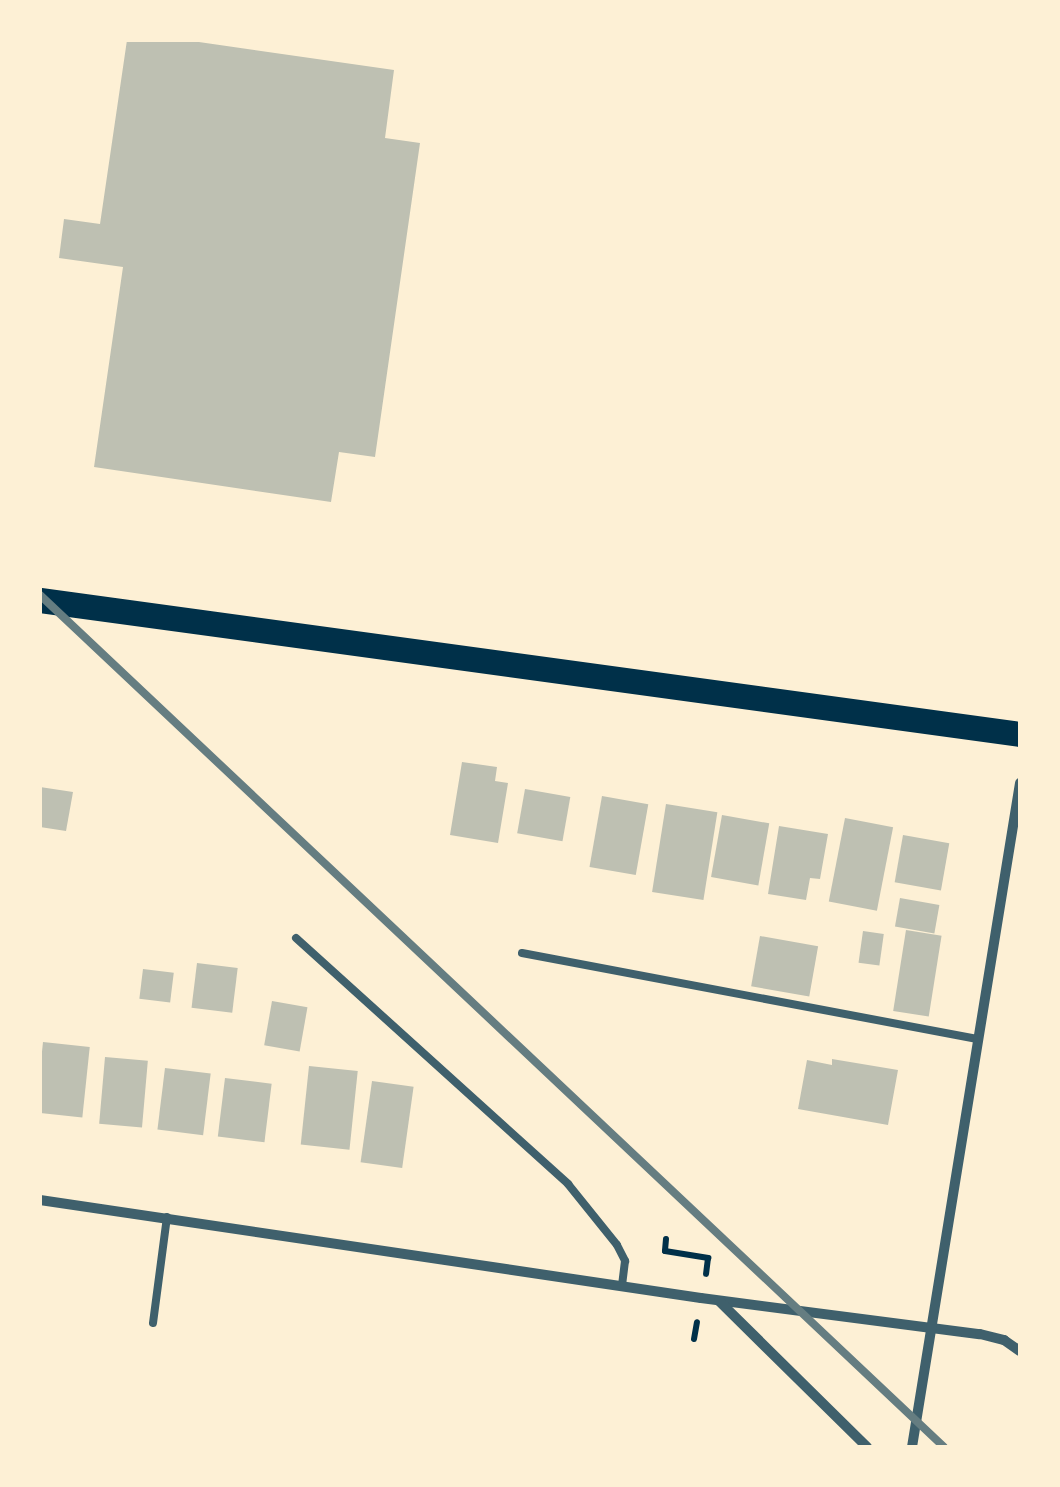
<!DOCTYPE html>
<style>
body{margin:0}
#map{position:relative;width:1060px;height:1487px;overflow:hidden;background:#fdf0d5;font-family:Ubuntu,sans-serif}
div>[style]{position:absolute}
.building>*{inset:0;background:#bec0b2;transform-origin:0 0}
.path>*{height:6px;margin:-3px;padding:0 3px;transform-origin:3px;border-radius:3px;background:#003049}
.service>*{height:8px;margin:-4px;padding:0 4px;transform-origin:4px;border-radius:4px;background:#3f606c}
.minor>*{height:10px;margin:-5px;padding:0 5px;transform-origin:5px;border-radius:5px;background:#3f606c}
.primary>*{height:25px;margin:-12.5px;padding:0 12.5px;transform-origin:12.5px;border-radius:12.5px;background:#003049}
.rail>*{height:8px;margin:-4px;padding:0 4px;transform-origin:4px;border-radius:4px;background:#657d81}
span{translate:-50% -50%;white-space:nowrap;text-align:center;line-height:1.15;-webkit-text-stroke:9px #fdf0d5;paint-order:stroke}
.frame{position:absolute;inset:0;border:42px solid #fdf0d5;pointer-events:none}
</style>
<div id="map">
<div class="building">
<i style="clip-path:polygon(127px 40px,185px 40px,394px 70px,385px 138px,420px 143px,375px 457px,339px 452px,331px 502px,94px 467px,123px 267px,59px 258px,64px 219px,100px 224px)"></i>
<i style="clip-path:polygon(462px 762px,497px 767px,495px 781px,508px 783px,498px 843px,450px 835px)"></i>
<i style="clip-path:polygon(40px 787px,73px 792px,66px 831px,40px 827px)"></i>
<i style="left:525px;top:789px;width:46px;height:45px;rotate:10deg"></i>
<i style="left:602px;top:796px;width:47px;height:72px;rotate:10deg"></i>
<i style="left:666px;top:804px;width:52px;height:89px;rotate:9deg"></i>
<i style="left:722px;top:815px;width:48px;height:63px;rotate:10deg"></i>
<i style="left:845px;top:818px;width:49px;height:85px;rotate:11deg"></i>
<i style="clip-path:polygon(779px 826px,828px 834px,820px 879px,810px 878px,806px 900px,768px 894px)"></i>
<i style="left:903px;top:835px;width:47px;height:48px;rotate:10deg"></i>
<i style="left:900px;top:898px;width:40px;height:29px;rotate:10deg"></i>
<i style="left:906px;top:930px;width:36px;height:82px;rotate:9deg"></i>
<i style="left:863px;top:931px;width:21px;height:32px;rotate:8deg"></i>
<i style="left:760px;top:936px;width:59px;height:51px;rotate:10deg"></i>
<i style="left:197px;top:963px;width:41px;height:45px;rotate:7deg"></i>
<i style="left:143px;top:969px;width:31px;height:30px;rotate:7deg"></i>
<i style="left:272px;top:1001px;width:36px;height:45px;rotate:10deg"></i>
<i style="left:43px;top:1042px;width:47px;height:71px;rotate:6deg"></i>
<i style="left:105px;top:1057px;width:43px;height:67px;rotate:5deg"></i>
<i style="clip-path:polygon(832px 1059px,898px 1070px,888px 1125px,798px 1109px,807px 1060px,832px 1065px)"></i>
<i style="left:309px;top:1066px;width:49px;height:79px;rotate:6deg"></i>
<i style="left:165px;top:1068px;width:46px;height:62px;rotate:7deg"></i>
<i style="left:225px;top:1078px;width:47px;height:59px;rotate:7deg"></i>
<i style="left:372px;top:1081px;width:42px;height:82px;rotate:8deg"></i>
</div>
<div class="path">
<i style="left:666px;top:1239px;width:12px;rotate:95deg"></i>
<i style="left:665px;top:1251px;width:44px;rotate:9.2deg"></i>
<i style="left:708px;top:1258px;width:16px;rotate:97deg"></i>
<i style="left:694px;top:1339px;width:17px;rotate:-80deg"></i>
</div>
<div class="service">
<i style="left:296px;top:938px;width:367px;rotate:42.1deg"></i>
<i style="left:568px;top:1184px;width:78px;rotate:51.2deg"></i>
<i style="left:617px;top:1245px;width:18px;rotate:63deg"></i>
<i style="left:625px;top:1261px;width:25px;rotate:97deg"></i>
<i style="left:522px;top:953px;width:462px;rotate:10.7deg"></i>
<i style="left:153px;top:1323px;width:107px;rotate:-82.5deg"></i>
</div>
<div class="minor">
<i style="left:40px;top:1200px;width:668px;rotate:8.43deg"></i>
<i style="left:701px;top:1298px;width:281px;rotate:7.4deg"></i>
<i style="left:980px;top:1334px;width:25px;rotate:14deg"></i>
<i style="left:1004px;top:1340px;width:19px;rotate:35deg"></i>
<i style="left:719px;top:1301px;width:208px;rotate:44.6deg"></i>
<i style="left:912px;top:1447px;width:673px;rotate:-80.76deg"></i>
</div>
<div class="primary">
<i style="left:40px;top:600px;width:989px;rotate:7.79deg"></i>
</div>
<div class="rail">
<i style="left:40px;top:595px;width:1242px;rotate:43.3deg"></i>
</div>
<div class="frame"></div>
</div>
